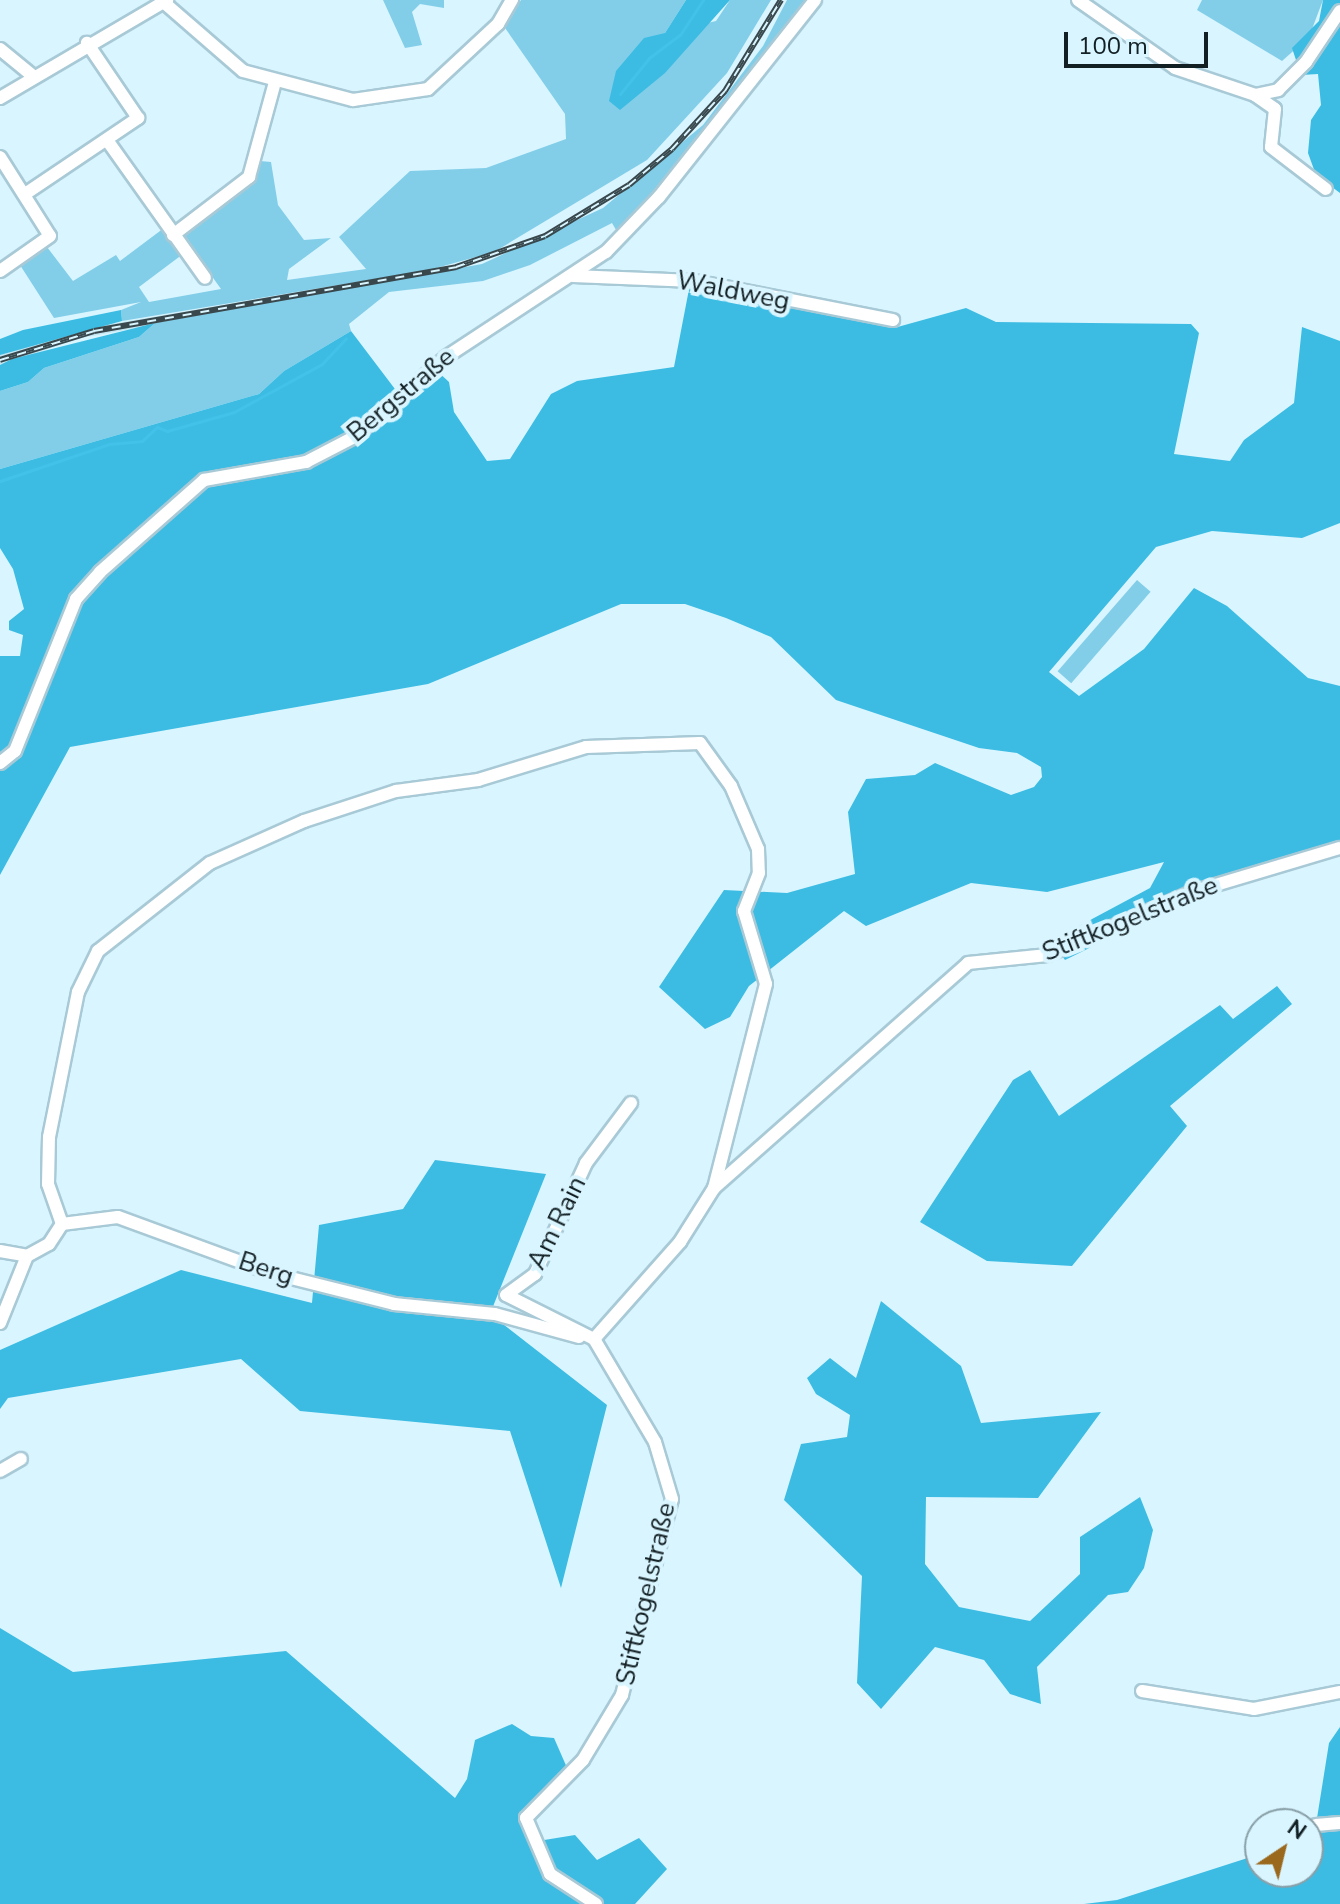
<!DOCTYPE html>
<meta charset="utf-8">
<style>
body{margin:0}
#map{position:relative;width:1340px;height:1904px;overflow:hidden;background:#d9f5ff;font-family:"Nunito Sans",sans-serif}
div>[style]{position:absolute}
.built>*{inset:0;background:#c5e7f3}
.green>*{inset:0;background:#82cee9;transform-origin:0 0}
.forest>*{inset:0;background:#3cbce3}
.stream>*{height:3px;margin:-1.5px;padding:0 1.5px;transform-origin:1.5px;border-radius:1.5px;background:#43c2e9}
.roads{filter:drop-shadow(2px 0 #a8c9d6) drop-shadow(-2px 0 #a8c9d6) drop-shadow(0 2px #a8c9d6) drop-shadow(0 -2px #a8c9d6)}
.minor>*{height:12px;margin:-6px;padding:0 6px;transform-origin:6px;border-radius:6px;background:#fff}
.rail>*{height:6px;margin-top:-3px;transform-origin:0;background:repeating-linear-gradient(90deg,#d9f5ff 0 9px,#38484d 0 18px);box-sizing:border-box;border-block:2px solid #38484d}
span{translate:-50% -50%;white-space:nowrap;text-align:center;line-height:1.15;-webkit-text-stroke:8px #d9f5ff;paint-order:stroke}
.street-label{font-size:26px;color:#121f23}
.north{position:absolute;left:1244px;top:1808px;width:80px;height:80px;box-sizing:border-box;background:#d9f5ff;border:2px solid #899fa7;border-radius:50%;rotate:35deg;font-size:22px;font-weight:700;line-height:32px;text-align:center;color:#121f23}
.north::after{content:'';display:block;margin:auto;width:28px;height:36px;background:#9b691e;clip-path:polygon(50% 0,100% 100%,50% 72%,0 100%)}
.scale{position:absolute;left:1064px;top:32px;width:144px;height:36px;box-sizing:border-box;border:4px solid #121f23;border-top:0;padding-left:10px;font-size:24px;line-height:28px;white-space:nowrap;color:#121f23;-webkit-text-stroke:6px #d9f5ff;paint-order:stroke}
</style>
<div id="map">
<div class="built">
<i style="clip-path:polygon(362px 281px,363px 287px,81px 338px,0 365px,0 355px,88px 328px)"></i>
</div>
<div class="green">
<i style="clip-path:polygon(383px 0,444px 0,444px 8px,420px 4px,412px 12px,422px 45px,405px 48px)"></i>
<i style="clip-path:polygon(521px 0,686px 0,665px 33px,644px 38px,716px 21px,730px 0,771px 0,727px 73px,647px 160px,494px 252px,429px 270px,122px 321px,121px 310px,141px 302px,54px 318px,20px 265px,47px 247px,73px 281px,116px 255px,120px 261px,164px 228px,183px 254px,139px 287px,149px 302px,221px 289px,181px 233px,242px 191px,260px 161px,271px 162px,278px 205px,304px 240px,331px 238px,289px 269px,287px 280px,366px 269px,339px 237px,410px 171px,486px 168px,566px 139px,565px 114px,503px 25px)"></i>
<i style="clip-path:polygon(787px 0,811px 0,619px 235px,612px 223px,530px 265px,483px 281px,389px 292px,349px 324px,351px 331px,284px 371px,259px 394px,0 469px,0 391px,28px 382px,44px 368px,139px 337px,155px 323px,482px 264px,603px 208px,703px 125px,763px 46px)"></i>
<i style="clip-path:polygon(1202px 0,1323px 0,1309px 37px,1282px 61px,1197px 10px)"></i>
<i style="left:1137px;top:580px;width:18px;height:121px;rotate:41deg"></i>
</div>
<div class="forest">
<i style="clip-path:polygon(686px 0,730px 0,665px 73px,620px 110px,609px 101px,616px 71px,644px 38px,665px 33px)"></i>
<i style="clip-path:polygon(1323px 0,1340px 0,1340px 193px,1316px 175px,1308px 153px,1311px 120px,1321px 105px,1318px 74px,1301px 75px,1292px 48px,1319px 21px)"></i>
<i style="clip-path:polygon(690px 284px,894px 328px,966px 308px,996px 322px,1191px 324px,1199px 333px,1174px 454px,1230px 461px,1244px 440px,1294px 403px,1302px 327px,1340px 341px,1340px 523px,1302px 538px,1212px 531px,1156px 547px,1049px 672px,1079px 696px,1144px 649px,1194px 588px,1227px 606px,1308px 678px,1340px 686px,1340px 856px,1205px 891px,1065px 960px,1051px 941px,1150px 888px,1164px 862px,1047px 892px,971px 883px,866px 926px,844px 911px,749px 986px,730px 1017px,705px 1029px,659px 987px,724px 890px,787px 893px,855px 874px,848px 812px,866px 779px,915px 775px,935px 763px,1011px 795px,1034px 787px,1042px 777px,1041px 767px,1017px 753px,979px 748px,836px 700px,771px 637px,726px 618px,685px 604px,621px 604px,428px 684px,70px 747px,0 875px,0 656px,20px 656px,23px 635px,9px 630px,9px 621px,24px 609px,13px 569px,0 548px,0 469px,259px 394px,284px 371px,351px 331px,401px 397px,435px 369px,449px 382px,454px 412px,487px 461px,510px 459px,551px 394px,577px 381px,674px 367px)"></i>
<i style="clip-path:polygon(121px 310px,122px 321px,0 355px,0 339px,23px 330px)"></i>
<i style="clip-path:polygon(155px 323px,139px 337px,44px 368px,28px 382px,0 391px,0 365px,12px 359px)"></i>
<i style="clip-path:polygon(1277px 986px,1292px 1004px,1170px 1106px,1187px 1126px,1072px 1266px,987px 1261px,920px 1222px,1013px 1080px,1030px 1070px,1059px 1116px,1220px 1005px,1233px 1019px)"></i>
<i style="clip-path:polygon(435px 1160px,546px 1174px,490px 1314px,607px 1405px,561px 1588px,510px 1431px,300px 1411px,241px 1359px,8px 1398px,0 1409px,0 1350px,181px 1270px,312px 1303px,319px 1225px,403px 1209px)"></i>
<i style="clip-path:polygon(881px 1301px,961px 1366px,981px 1423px,1101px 1412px,1038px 1498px,926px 1497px,925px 1564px,959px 1607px,1030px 1621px,1080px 1574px,1080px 1537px,1140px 1497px,1153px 1530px,1144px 1568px,1128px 1592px,1108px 1595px,1037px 1667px,1041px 1704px,1010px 1694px,984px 1660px,935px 1647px,881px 1709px,857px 1683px,862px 1576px,784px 1500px,801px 1444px,847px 1437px,850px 1415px,816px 1394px,807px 1378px,830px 1358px,856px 1378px)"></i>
<i style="clip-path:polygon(0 1628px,73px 1672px,286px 1651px,455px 1798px,467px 1779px,475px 1740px,512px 1724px,531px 1736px,554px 1738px,568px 1770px,523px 1814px,532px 1842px,575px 1835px,597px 1860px,639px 1838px,667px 1869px,635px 1904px,0 1904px)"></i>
<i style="clip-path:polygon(1340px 1727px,1340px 1904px,1084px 1904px,1117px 1900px,1260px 1854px,1260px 1872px,1308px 1872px,1308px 1839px,1314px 1837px,1329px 1743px)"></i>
</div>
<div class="stream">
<i style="left:620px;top:94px;width:46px;rotate:-51.1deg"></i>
<i style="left:649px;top:58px;width:39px;rotate:-37deg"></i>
<i style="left:680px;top:35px;width:42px;rotate:-56.7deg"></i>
<i style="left:0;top:481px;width:115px;rotate:-18.7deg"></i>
<i style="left:109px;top:444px;width:33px;rotate:-5deg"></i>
<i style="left:142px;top:441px;width:21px;rotate:-43deg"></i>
<i style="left:157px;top:427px;width:11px;rotate:22deg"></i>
<i style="left:167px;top:431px;width:70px;rotate:-15.8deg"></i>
<i style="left:234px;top:412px;width:100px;rotate:-28.6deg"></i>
<i style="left:322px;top:364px;width:35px;rotate:-47deg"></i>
</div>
<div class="roads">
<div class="minor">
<i style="left:161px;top:0;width:108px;rotate:40.9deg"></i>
<i style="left:243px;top:71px;width:114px;rotate:14.8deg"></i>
<i style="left:353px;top:100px;width:76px;rotate:-8.3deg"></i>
<i style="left:428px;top:89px;width:96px;rotate:-42.9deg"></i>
<i style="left:498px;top:24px;width:28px;rotate:-60deg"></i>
<i style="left:1078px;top:0;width:118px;rotate:35deg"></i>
<i style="left:1175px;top:68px;width:84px;rotate:18.6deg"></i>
<i style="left:1255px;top:95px;width:24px;rotate:-12deg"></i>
<i style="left:1278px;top:90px;width:40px;rotate:-45deg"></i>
<i style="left:1306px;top:62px;width:61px;rotate:-56.3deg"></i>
<i style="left:0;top:49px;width:43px;rotate:39.3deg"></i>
<i style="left:1255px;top:95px;width:24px;rotate:35deg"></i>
<i style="left:1275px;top:109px;width:38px;rotate:96deg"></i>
<i style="left:1271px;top:147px;width:69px;rotate:37.4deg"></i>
<i style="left:0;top:98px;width:194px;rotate:-30.4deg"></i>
<i style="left:107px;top:140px;width:169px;rotate:54.6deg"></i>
<i style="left:0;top:157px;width:93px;rotate:57.7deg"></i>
<i style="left:50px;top:236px;width:61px;rotate:145deg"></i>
<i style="left:28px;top:192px;width:133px;rotate:-33.9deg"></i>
<i style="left:138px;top:118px;width:91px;rotate:-124.2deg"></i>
<i style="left:173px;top:235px;width:96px;rotate:-37.3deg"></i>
<i style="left:249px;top:177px;width:98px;rotate:-74.7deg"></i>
<i style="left:573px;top:276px;width:121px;rotate:2.4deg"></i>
<i style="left:694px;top:281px;width:203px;rotate:11.1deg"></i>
<i style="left:0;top:763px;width:19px;rotate:-39deg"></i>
<i style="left:15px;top:751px;width:164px;rotate:-68.1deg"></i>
<i style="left:76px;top:599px;width:36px;rotate:-48deg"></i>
<i style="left:100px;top:572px;width:139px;rotate:-41.5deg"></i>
<i style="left:204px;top:480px;width:104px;rotate:-10deg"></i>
<i style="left:306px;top:462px;width:54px;rotate:-27.5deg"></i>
<i style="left:354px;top:437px;width:122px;rotate:-41deg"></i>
<i style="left:446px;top:357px;width:191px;rotate:-33.3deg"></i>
<i style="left:606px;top:252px;width:76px;rotate:-46.1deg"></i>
<i style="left:659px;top:197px;width:251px;rotate:-51.6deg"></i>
<i style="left:62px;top:1224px;width:42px;rotate:-109.3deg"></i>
<i style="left:48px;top:1184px;width:47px;rotate:-88.8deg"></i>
<i style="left:49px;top:1137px;width:148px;rotate:-78.7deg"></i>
<i style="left:78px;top:992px;width:46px;rotate:-64deg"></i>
<i style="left:98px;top:951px;width:142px;rotate:-38.2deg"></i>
<i style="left:210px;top:863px;width:103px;rotate:-24.1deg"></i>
<i style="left:304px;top:821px;width:97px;rotate:-18.1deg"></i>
<i style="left:396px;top:791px;width:83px;rotate:-7.6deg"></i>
<i style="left:478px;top:780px;width:113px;rotate:-17deg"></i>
<i style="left:586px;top:747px;width:114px;rotate:-2deg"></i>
<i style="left:700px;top:743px;width:53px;rotate:54.2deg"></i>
<i style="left:731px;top:786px;width:69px;rotate:66.8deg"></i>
<i style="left:758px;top:849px;width:24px;rotate:88deg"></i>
<i style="left:759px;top:873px;width:41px;rotate:111.5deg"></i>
<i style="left:744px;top:911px;width:76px;rotate:73.2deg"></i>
<i style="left:766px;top:984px;width:211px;rotate:104.3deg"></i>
<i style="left:62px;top:1224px;width:56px;rotate:-7.1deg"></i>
<i style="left:118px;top:1217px;width:163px;rotate:20.1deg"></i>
<i style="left:271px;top:1273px;width:127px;rotate:14.1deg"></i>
<i style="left:394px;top:1304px;width:101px;rotate:5.7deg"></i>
<i style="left:495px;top:1314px;width:87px;rotate:15.3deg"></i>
<i style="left:0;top:1251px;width:27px;rotate:10deg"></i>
<i style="left:0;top:1323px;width:72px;rotate:-68.1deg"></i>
<i style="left:27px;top:1256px;width:25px;rotate:-29deg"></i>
<i style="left:49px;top:1244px;width:24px;rotate:-57deg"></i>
<i style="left:594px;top:1339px;width:130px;rotate:-48.4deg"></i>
<i style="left:680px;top:1242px;width:64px;rotate:-57.8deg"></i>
<i style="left:714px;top:1188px;width:339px;rotate:-41.5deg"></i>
<i style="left:968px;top:963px;width:80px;rotate:-5.7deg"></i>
<i style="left:1048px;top:955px;width:157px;rotate:-23.6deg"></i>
<i style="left:1192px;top:892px;width:154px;rotate:-16.6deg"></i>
<i style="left:0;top:1471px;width:24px;rotate:-30deg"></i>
<i style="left:1142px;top:1691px;width:113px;rotate:9.1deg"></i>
<i style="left:1254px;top:1709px;width:88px;rotate:-11.2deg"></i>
<i style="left:1316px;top:1825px;width:24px;rotate:-5deg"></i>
<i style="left:596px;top:1904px;width:55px;rotate:-146.9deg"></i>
<i style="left:550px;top:1874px;width:61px;rotate:-113.2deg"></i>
<i style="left:526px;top:1818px;width:81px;rotate:-45.5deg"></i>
<i style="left:583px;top:1760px;width:76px;rotate:-59deg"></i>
<i style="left:622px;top:1695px;width:202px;rotate:-75.7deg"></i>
<i style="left:672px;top:1499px;width:59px;rotate:-106.6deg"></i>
<i style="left:655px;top:1442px;width:120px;rotate:-120.6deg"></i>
<i style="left:594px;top:1339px;width:98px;rotate:-153.4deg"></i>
<i style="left:506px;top:1295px;width:36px;rotate:-36deg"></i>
<i style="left:535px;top:1274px;width:122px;rotate:-65.3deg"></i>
<i style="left:586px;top:1163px;width:75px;rotate:-53.1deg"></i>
</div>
</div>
<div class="rail">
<i style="left:0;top:360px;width:98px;rotate:-17.1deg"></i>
<i style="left:94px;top:331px;width:368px;rotate:-10deg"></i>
<i style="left:456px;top:267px;width:94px;rotate:-19.2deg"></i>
<i style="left:545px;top:236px;width:98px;rotate:-31.3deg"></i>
<i style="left:629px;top:185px;width:56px;rotate:-39.9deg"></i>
<i style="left:672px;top:149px;width:79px;rotate:-47.6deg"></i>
<i style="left:725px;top:91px;width:107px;rotate:-58.4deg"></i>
</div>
<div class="street-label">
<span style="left:733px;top:291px;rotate:11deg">Waldweg</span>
<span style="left:401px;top:395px;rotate:-40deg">Bergstraße</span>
<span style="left:1130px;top:919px;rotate:-22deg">Stiftkogelstraße</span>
<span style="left:557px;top:1223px;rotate:-64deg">Am Rain</span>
<span style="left:266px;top:1269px;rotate:18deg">Berg</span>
<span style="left:646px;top:1594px;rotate:-77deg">Stiftkogelstraße</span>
</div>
<div class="north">N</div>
<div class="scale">100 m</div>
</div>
